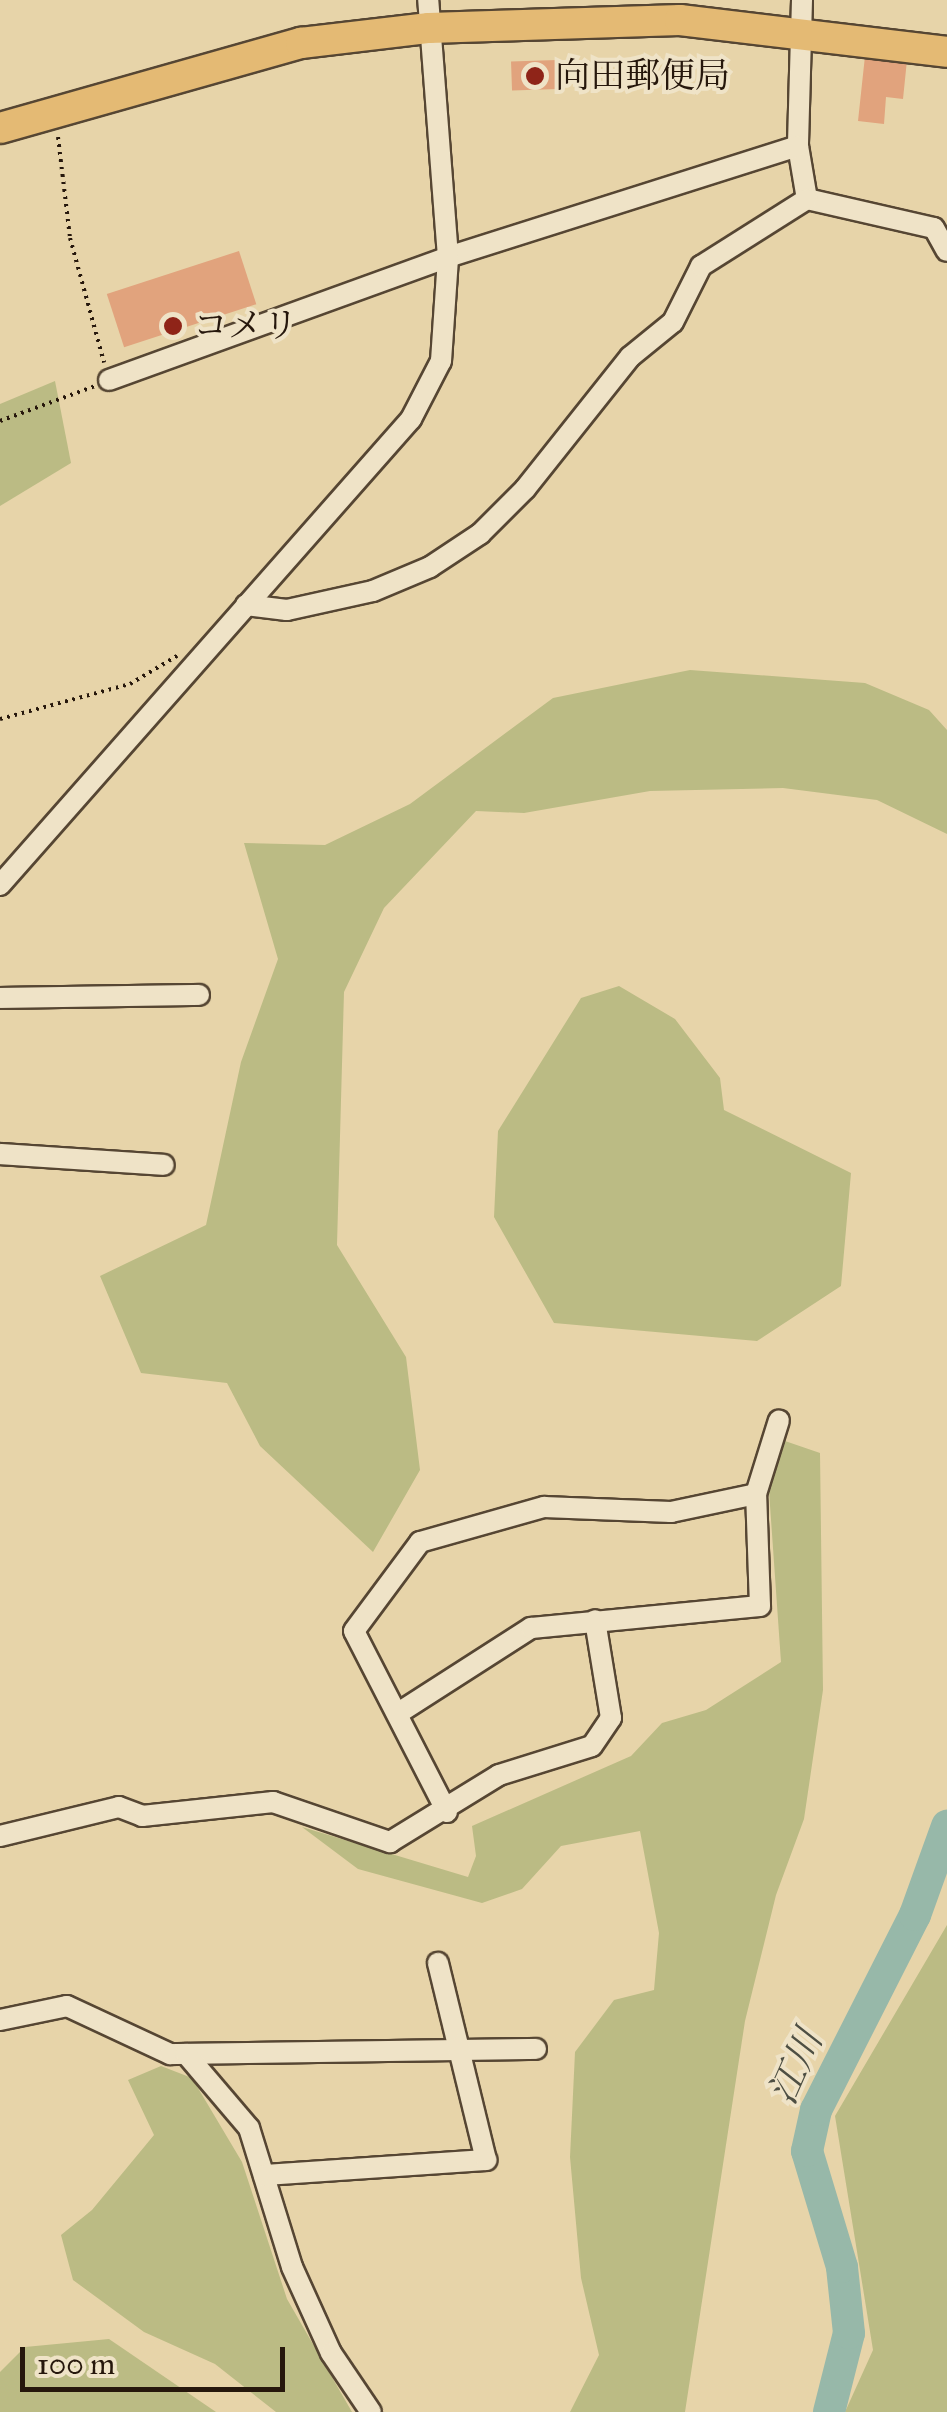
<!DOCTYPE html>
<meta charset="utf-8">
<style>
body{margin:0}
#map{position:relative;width:947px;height:2412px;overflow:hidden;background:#e7d4a9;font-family:"IM FELL Great Primer","Noto Serif JP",serif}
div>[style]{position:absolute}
.green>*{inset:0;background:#bbbb84}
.river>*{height:32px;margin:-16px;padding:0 16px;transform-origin:16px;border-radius:16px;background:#97b8a9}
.building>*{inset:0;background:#e1a37d;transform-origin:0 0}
.path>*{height:4px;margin-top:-2px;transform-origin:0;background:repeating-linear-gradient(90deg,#26170c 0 2.5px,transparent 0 7.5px)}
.roads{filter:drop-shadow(2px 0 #564633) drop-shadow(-2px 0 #564633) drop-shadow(0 2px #564633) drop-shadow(0 -2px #564633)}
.minor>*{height:20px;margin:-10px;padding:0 10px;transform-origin:10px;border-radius:10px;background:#efe3c7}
.highway>*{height:30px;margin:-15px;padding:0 15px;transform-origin:15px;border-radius:15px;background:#e4ba74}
.dots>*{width:28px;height:28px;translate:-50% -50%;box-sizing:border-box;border:5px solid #efe3c7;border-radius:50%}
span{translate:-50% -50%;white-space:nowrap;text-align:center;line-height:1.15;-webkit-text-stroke:8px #efe3c7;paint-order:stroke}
.poi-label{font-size:35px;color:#26170c}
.left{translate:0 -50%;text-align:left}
.water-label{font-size:38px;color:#4e4f43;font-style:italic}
.scale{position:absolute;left:20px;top:2347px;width:265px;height:45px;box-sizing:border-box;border:5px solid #26170c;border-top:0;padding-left:12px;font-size:30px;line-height:35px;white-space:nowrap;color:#26170c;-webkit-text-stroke:8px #efe3c7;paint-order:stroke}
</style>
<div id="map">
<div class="green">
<i style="clip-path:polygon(55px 381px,71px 463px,0 506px,0 404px)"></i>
<i style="clip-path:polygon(690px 670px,865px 683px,929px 710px,947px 730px,947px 834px,877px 800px,783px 788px,650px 791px,524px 813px,476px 811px,384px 908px,344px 992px,337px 1245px,406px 1357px,420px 1470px,373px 1552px,260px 1446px,227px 1383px,141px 1373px,100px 1276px,206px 1225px,241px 1062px,278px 959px,244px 843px,325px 845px,410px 804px,553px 698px)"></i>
<i style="clip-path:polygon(619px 986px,675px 1019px,720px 1078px,724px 1110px,851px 1173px,841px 1286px,757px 1341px,554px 1323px,494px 1217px,498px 1131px,581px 998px)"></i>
<i style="clip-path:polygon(785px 1441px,820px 1453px,823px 1690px,804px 1819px,776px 1895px,745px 2021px,685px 2412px,570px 2412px,599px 2355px,581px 2278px,570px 2157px,575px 2052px,614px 2000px,654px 1990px,659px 1933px,640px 1831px,561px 1846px,522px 1889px,482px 1903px,358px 1869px,302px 1827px,468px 1877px,476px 1856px,472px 1826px,631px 1756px,662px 1723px,706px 1710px,781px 1662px,768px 1477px)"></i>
<i style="clip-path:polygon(947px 1925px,947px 2412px,845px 2412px,873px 2350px,835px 2116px)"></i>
<i style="clip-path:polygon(161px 2066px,192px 2078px,242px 2162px,287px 2299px,352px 2412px,276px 2412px,215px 2364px,144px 2332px,73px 2280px,61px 2235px,92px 2210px,154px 2135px,128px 2080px)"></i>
<i style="clip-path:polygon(109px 2339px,216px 2412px,0 2412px,0 2372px,25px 2347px)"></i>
</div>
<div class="river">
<i style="left:829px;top:2412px;width:81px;rotate:-75.8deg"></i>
<i style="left:849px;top:2333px;width:66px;rotate:-96.1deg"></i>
<i style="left:842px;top:2267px;width:121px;rotate:-106.8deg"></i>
<i style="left:807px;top:2151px;width:42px;rotate:-77.6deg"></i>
<i style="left:816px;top:2110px;width:219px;rotate:-63.1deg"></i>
<i style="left:915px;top:1915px;width:95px;rotate:-70.2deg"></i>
</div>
<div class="building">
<i style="clip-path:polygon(865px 56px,907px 60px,903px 99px,886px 97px,884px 124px,858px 121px)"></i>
<i style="left:557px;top:60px;width:29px;height:46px;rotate:88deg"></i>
<i style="left:239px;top:251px;width:56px;height:139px;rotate:72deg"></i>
</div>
<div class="path">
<i style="left:58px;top:137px;width:102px;rotate:83.2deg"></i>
<i style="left:70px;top:238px;width:129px;rotate:74.7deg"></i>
<i style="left:0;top:421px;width:101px;rotate:-20.2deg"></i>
<i style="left:0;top:719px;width:135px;rotate:-15.1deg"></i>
<i style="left:130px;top:684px;width:55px;rotate:-30.8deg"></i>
</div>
<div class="roads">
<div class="minor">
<i style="left:802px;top:0;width:146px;rotate:91.6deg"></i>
<i style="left:798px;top:146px;width:54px;rotate:80.4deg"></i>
<i style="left:807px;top:199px;width:130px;rotate:12.9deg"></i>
<i style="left:934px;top:228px;width:26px;rotate:61deg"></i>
<i style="left:109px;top:380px;width:361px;rotate:-19.9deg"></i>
<i style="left:448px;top:257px;width:367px;rotate:-17.6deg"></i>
<i style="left:246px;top:605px;width:41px;rotate:7deg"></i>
<i style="left:287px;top:610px;width:88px;rotate:-12.5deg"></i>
<i style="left:373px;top:591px;width:62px;rotate:-22.8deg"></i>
<i style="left:430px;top:567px;width:60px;rotate:-33.4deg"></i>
<i style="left:480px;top:534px;width:64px;rotate:-45deg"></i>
<i style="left:525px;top:489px;width:169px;rotate:-51.5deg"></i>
<i style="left:630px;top:357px;width:55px;rotate:-39.1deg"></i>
<i style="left:673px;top:322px;width:63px;rotate:-63.4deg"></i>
<i style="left:701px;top:266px;width:125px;rotate:-32.3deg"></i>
<i style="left:0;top:885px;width:621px;rotate:-48.59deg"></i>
<i style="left:411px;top:419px;width:65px;rotate:-62.7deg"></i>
<i style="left:441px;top:361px;width:104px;rotate:-86.1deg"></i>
<i style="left:448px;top:257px;width:258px;rotate:-94.4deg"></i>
<i style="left:0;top:998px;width:199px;rotate:-0.9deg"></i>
<i style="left:0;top:1154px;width:164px;rotate:3.8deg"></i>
<i style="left:400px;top:1712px;width:156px;rotate:-32.7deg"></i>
<i style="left:531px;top:1628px;width:230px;rotate:-5.5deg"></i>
<i style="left:760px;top:1606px;width:112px;rotate:-92deg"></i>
<i style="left:756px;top:1494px;width:77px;rotate:-72.7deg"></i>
<i style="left:447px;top:1812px;width:203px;rotate:-117.2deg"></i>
<i style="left:354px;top:1631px;width:111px;rotate:-53.4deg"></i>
<i style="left:420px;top:1542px;width:129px;rotate:-15.8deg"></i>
<i style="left:544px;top:1507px;width:127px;rotate:2.3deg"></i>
<i style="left:671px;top:1512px;width:87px;rotate:-12deg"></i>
<i style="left:0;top:1836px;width:122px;rotate:-13.7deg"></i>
<i style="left:119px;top:1807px;width:25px;rotate:21deg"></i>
<i style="left:142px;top:1816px;width:132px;rotate:-6.1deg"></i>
<i style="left:273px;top:1802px;width:124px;rotate:18.9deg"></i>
<i style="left:390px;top:1842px;width:128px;rotate:-31.6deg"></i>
<i style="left:499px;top:1775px;width:97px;rotate:-17.3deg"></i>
<i style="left:592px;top:1746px;width:34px;rotate:-56deg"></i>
<i style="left:611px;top:1718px;width:99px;rotate:-99.3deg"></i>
<i style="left:0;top:2020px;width:68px;rotate:-11.8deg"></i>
<i style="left:67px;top:2006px;width:114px;rotate:25deg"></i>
<i style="left:170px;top:2054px;width:366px;rotate:-0.8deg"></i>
<i style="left:186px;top:2054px;width:97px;rotate:49.6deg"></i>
<i style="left:249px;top:2128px;width:145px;rotate:72.8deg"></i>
<i style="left:292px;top:2267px;width:94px;rotate:65.6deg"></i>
<i style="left:331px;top:2353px;width:71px;rotate:55.9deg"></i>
<i style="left:264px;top:2175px;width:223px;rotate:-3.9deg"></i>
<i style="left:486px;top:2160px;width:203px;rotate:-103.7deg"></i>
</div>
<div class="highway">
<i style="left:0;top:128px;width:313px;rotate:-15.8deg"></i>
<i style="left:301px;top:43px;width:129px;rotate:-6.7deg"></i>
<i style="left:429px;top:28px;width:251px;rotate:-1.8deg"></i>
<i style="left:680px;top:20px;width:269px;rotate:6.8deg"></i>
</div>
</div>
<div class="dots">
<i style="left:535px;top:76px;background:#8f2418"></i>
<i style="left:173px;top:326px;background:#8f2418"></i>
</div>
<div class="poi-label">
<span class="left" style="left:555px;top:76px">向田郵便局</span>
<span class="left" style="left:193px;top:326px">コメリ</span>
</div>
<div class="water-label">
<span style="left:796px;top:2067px;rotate:-66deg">江川</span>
</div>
<div class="scale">100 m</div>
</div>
